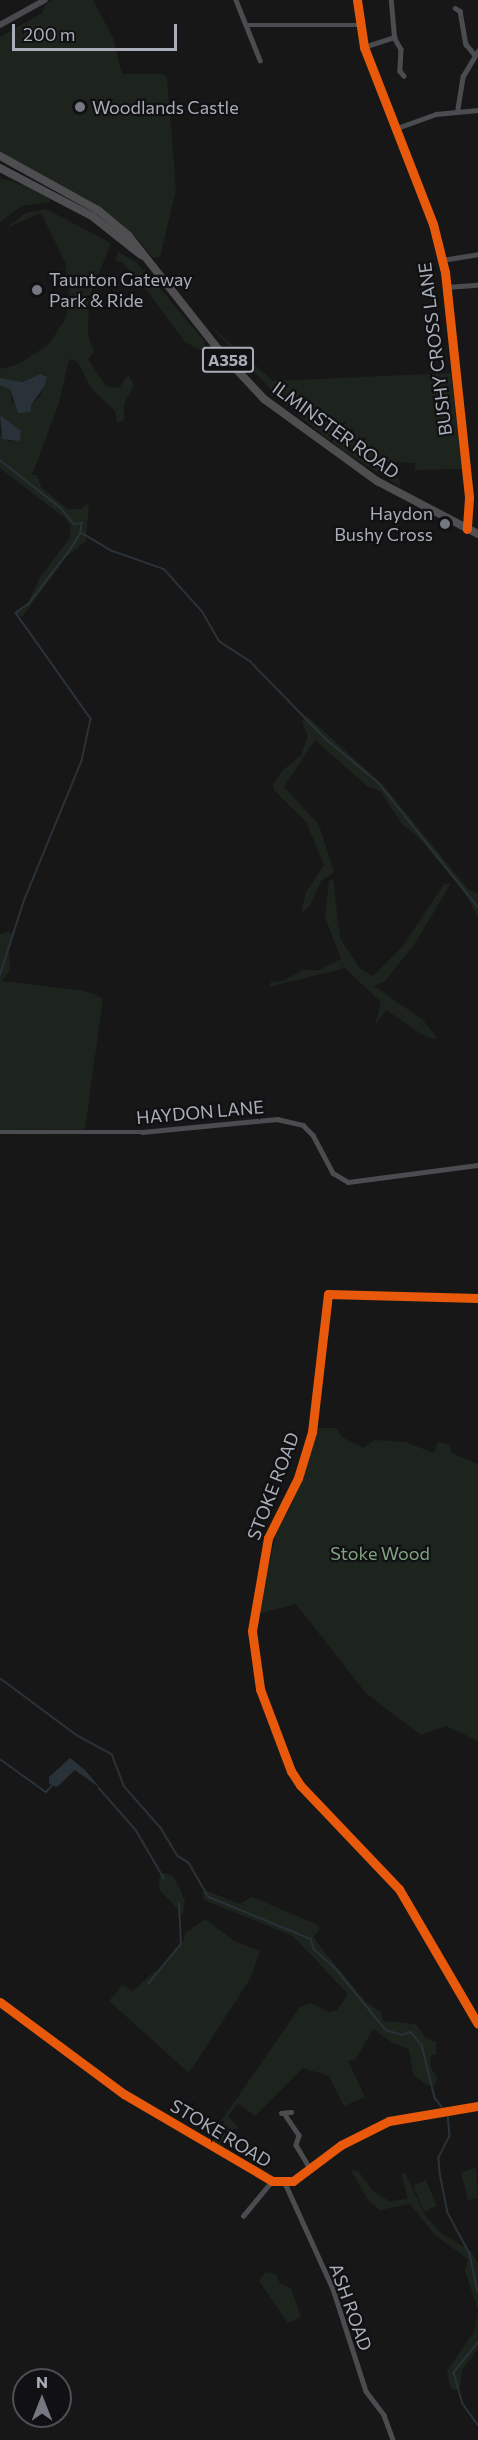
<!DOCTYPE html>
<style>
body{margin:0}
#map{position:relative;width:478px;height:2440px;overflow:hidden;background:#171717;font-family:Commissioner,sans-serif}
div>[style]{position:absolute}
.green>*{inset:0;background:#1d241e;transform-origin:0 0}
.water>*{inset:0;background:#2a3239}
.stream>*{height:1.5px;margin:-0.75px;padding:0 0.75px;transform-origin:0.75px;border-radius:0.75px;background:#2a3239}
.street>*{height:4.5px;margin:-2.25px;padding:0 2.25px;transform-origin:2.25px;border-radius:2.25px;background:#4b4c50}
.secondary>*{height:6px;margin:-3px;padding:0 3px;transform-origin:3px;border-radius:3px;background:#4a4a4e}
.highway>*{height:8px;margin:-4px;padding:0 4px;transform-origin:4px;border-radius:4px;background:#4e4e51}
.cycleway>*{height:9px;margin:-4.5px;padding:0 4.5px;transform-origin:4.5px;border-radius:4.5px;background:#e8590c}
.dots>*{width:16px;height:16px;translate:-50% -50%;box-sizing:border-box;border:3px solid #111113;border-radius:50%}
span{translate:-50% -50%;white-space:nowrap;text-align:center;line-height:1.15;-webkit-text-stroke:4.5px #111113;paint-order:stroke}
.shield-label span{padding:2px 4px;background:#111113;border:2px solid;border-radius:4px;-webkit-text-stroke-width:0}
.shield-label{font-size:16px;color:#a8adb8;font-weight:700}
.poi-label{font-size:18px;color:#a8adb8}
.left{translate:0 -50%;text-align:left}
.right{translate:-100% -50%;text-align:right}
.street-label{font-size:18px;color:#a8adb8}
.park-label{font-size:18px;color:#7fa381}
.north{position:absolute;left:12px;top:2368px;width:60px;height:60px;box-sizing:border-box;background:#111113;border:2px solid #4d4f55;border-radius:50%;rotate:0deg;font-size:16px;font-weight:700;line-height:24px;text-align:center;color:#a8adb8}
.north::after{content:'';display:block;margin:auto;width:21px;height:27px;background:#757880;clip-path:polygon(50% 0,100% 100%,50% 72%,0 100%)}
.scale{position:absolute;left:12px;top:24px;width:165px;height:27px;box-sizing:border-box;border:3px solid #a8adb8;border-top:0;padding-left:8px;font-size:18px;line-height:21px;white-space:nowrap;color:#a8adb8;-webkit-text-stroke:4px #111113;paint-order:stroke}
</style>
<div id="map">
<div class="green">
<i style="clip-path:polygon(53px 0,93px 0,113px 38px,122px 74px,161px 74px,167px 77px,176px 190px,160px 257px,153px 258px,135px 236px,89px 201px,0 152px,0 37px,42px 13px,45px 5px)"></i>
<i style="clip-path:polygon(0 178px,20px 184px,50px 199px,49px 202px,22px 206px,0 222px)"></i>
<i style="clip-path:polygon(46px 209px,111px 243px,89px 298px,88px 335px,94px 352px,88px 359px,106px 386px,119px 388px,128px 375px,134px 385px,124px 404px,124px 420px,117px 423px,115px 411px,92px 389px,77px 361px,69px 359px,59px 403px,32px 475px,37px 475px,41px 487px,67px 509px,81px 509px,89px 502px,86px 541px,66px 557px,22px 617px,15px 612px,27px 605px,40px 577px,69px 539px,71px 527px,66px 519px,0 468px,0 434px,10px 442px,22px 434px,0 415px,0 385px,10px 389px,12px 402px,31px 405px,40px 396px,47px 377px,44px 374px,21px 382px,0 378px,0 369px,19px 364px,48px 345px,65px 320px,70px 301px,65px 262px,41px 213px,4px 229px,26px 213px)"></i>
<i style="clip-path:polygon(118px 252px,136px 262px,165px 294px,204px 341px,207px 353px,185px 342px,147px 291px,122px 262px,115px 261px)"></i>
<i style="clip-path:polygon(206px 322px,273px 381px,451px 373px,462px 469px,415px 470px,415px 463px,372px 461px,399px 479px,401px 487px,345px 452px,287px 406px)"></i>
<i style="clip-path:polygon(307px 716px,383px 785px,468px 889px,478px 894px,478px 918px,466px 895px,421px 840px,402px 824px,380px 791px,367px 786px,315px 740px,284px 787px,319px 825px,334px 872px,321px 881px,310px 906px,301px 913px,306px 892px,324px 865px,306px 822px,274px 790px,273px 785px,282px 771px,301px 755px,308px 736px,302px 722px)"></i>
<i style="clip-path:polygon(333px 879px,340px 938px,360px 969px,373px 976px,402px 947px,444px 884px,451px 883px,414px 945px,385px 981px,374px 986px,423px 1020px,438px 1039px,426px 1037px,386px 1010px,375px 1025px,381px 1002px,345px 968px,269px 987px,271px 982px,283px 981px,303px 970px,319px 970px,341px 959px,325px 917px,329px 881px)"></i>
<i style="clip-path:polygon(8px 932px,13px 934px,9px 950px,10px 970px,2px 981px,85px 991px,103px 998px,85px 1129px,0 1130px,0 934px)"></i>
<i style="clip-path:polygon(316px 1428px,336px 1428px,342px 1437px,363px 1448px,375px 1440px,405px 1442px,434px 1453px,438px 1442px,449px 1444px,452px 1453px,478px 1464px,478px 1741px,446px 1726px,421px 1735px,389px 1711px,365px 1692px,296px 1604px,257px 1614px,278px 1525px,290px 1509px)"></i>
<i style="clip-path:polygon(164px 1873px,173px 1876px,179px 1886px,185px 1901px,183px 1915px,159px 1889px,160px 1875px)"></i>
<i style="clip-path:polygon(207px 1891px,240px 1904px,252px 1897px,316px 1924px,320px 1928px,314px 1937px,318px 1944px,366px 2002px,381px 2012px,383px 2021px,416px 2024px,426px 2038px,436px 2042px,436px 2054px,430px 2056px,431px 2068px,437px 2077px,435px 2086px,427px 2085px,413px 2074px,409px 2049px,393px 2043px,373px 2029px,355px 2060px,348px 2061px,365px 2097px,344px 2106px,329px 2076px,303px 2068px,255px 2116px,238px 2103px,228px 2116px,238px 2127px,222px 2149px,208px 2140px,300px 2007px,310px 2003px,329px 2012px,337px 2010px,348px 1994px,293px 1936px,204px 1900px,202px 1892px)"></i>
<i style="clip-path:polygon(205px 1919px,234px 1941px,260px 1951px,250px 1979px,189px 2073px,109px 2001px,122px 1985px,133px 1991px,155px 1971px,158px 1973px,184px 1941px,185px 1933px)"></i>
<i style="clip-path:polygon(476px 2168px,478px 2198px,468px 2200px,461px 2172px)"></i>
<i style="clip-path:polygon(350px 2169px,359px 2172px,373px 2191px,389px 2201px,408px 2199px,401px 2173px,405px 2173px,426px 2217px,442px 2234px,470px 2250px,478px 2263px,478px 2349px,462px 2370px,460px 2387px,455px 2391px,450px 2387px,447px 2371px,475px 2330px,478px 2310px,465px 2271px,468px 2259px,435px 2235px,410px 2204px,380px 2210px,369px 2201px)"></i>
<i style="left:426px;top:2180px;width:28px;height:14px;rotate:67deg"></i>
<i style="clip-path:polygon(265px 2272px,276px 2274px,280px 2283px,291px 2288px,301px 2317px,288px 2323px,259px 2281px)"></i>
</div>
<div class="water">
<i style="clip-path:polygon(41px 374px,47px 377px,44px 387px,31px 405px,31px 412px,18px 413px,10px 389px,0 385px,0 378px,22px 382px)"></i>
<i style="clip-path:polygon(0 415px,21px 431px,20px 441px,2px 439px)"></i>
<i style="clip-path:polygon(70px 1758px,85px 1770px,100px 1788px,75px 1770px,57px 1787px,49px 1784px,49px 1777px)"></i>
</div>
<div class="stream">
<i style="left:0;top:460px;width:78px;rotate:38.2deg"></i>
<i style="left:61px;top:508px;width:21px;rotate:51deg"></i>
<i style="left:74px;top:524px;width:8px;rotate:-7deg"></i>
<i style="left:82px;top:523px;width:10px;rotate:96deg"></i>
<i style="left:81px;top:533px;width:22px;rotate:122deg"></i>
<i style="left:69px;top:552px;width:66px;rotate:127.6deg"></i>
<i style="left:29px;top:604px;width:16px;rotate:145deg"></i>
<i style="left:16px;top:613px;width:130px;rotate:54.7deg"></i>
<i style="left:91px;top:719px;width:43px;rotate:102.1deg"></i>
<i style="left:82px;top:761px;width:149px;rotate:112.4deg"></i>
<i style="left:25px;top:899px;width:81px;rotate:108deg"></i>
<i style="left:82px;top:533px;width:33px;rotate:31deg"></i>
<i style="left:110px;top:550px;width:57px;rotate:19.4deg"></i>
<i style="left:164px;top:569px;width:57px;rotate:47.9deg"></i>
<i style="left:202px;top:611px;width:34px;rotate:60deg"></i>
<i style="left:219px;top:641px;width:38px;rotate:33deg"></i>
<i style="left:251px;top:662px;width:107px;rotate:45.8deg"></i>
<i style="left:326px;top:739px;width:67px;rotate:39.6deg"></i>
<i style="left:378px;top:782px;width:160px;rotate:51.3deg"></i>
<i style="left:0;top:1678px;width:97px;rotate:36.6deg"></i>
<i style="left:78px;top:1736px;width:38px;rotate:28deg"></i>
<i style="left:112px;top:1754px;width:34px;rotate:69deg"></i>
<i style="left:124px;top:1786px;width:56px;rotate:48.6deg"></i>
<i style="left:161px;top:1828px;width:33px;rotate:59deg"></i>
<i style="left:178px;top:1856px;width:13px;rotate:32deg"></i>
<i style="left:189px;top:1863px;width:39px;rotate:60deg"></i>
<i style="left:209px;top:1897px;width:110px;rotate:22.4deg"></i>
<i style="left:311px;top:1939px;width:10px;rotate:73deg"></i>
<i style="left:314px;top:1949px;width:31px;rotate:42deg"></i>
<i style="left:337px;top:1970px;width:77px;rotate:50.8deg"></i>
<i style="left:386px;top:2030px;width:17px;rotate:17deg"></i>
<i style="left:402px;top:2035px;width:9px;rotate:-18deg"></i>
<i style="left:411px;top:2032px;width:17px;rotate:50deg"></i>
<i style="left:422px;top:2045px;width:55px;rotate:76.2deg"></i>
<i style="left:435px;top:2098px;width:11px;rotate:52deg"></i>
<i style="left:0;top:1759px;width:57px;rotate:35.7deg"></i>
<i style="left:46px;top:1792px;width:8px;rotate:-45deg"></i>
<i style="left:99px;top:1788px;width:56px;rotate:48.6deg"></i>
<i style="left:136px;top:1830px;width:56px;rotate:59.7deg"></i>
<i style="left:148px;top:1984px;width:52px;rotate:-50.5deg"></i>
<i style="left:181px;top:1944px;width:40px;rotate:-92.9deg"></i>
<i style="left:448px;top:2114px;width:22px;rotate:85deg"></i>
<i style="left:450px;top:2136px;width:25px;rotate:117deg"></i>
<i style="left:439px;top:2158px;width:15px;rotate:86deg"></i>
<i style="left:440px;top:2173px;width:41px;rotate:78.7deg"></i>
<i style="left:448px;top:2213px;width:47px;rotate:61.8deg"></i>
<i style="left:470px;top:2254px;width:38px;rotate:78deg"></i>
<i style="left:478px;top:2343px;width:38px;rotate:129deg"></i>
<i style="left:454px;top:2373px;width:32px;rotate:74deg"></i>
<i style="left:463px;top:2404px;width:26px;rotate:54deg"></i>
</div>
<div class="street">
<i style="left:236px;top:0;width:65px;rotate:68.2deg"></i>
<i style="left:357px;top:0;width:48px;rotate:81.5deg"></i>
<i style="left:364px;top:47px;width:190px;rotate:68.7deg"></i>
<i style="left:433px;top:224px;width:49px;rotate:76deg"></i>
<i style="left:445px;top:272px;width:227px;rotate:83.9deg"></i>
<i style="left:469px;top:498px;width:31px;rotate:92deg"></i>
<i style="left:455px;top:8px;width:6px;rotate:31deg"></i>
<i style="left:460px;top:11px;width:34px;rotate:80deg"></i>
<i style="left:466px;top:44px;width:13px;rotate:51deg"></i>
<i style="left:249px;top:25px;width:110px"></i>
<i style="left:394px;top:37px;width:14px;rotate:60deg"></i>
<i style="left:401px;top:49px;width:22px;rotate:93deg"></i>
<i style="left:400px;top:71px;width:6px;rotate:51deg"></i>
<i style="left:364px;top:47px;width:32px;rotate:-18deg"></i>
<i style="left:394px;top:37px;width:37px;rotate:-95deg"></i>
<i style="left:457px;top:112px;width:36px;rotate:-81deg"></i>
<i style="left:463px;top:76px;width:29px;rotate:-59deg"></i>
<i style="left:397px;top:128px;width:41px;rotate:-19.7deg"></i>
<i style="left:436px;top:114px;width:42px;rotate:-5.4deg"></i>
<i style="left:442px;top:260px;width:36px;rotate:-9deg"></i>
<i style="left:446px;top:287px;width:32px;rotate:-4deg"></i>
<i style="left:0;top:1132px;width:142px"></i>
<i style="left:142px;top:1132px;width:136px;rotate:-5.5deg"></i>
<i style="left:277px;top:1119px;width:27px;rotate:13deg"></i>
<i style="left:303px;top:1125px;width:14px;rotate:45deg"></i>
<i style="left:313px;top:1135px;width:43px;rotate:62.2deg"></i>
<i style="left:333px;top:1173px;width:17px;rotate:31deg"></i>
<i style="left:348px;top:1182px;width:131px;rotate:-7.5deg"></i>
<i style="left:478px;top:1298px;width:150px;rotate:-178.5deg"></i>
<i style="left:328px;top:1294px;width:139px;rotate:96.6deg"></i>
<i style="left:312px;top:1432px;width:48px;rotate:106.9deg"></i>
<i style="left:298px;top:1478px;width:67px;rotate:116.6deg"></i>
<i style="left:268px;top:1538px;width:94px;rotate:99.8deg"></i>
<i style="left:252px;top:1631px;width:59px;rotate:82.1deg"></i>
<i style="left:260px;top:1689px;width:88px;rotate:69.3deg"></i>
<i style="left:291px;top:1771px;width:17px;rotate:57deg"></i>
<i style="left:300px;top:1785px;width:144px;rotate:46.4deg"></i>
<i style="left:399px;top:1889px;width:156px;rotate:59.7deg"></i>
<i style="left:0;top:2002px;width:154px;rotate:36.6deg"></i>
<i style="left:124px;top:2094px;width:172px;rotate:30.4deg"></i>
<i style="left:272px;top:2181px;width:21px"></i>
<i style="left:293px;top:2181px;width:60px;rotate:-36.9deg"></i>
<i style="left:341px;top:2145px;width:54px;rotate:-26.6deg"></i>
<i style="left:389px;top:2121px;width:90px;rotate:-9.6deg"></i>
<i style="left:281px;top:2113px;width:10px;rotate:-6deg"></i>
<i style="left:286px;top:2116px;width:23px;rotate:56deg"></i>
<i style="left:299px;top:2135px;width:10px;rotate:107deg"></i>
<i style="left:296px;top:2145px;width:29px;rotate:59deg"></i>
<i style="left:285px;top:2183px;width:116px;rotate:65.6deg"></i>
<i style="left:333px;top:2289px;width:107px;rotate:72.1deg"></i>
<i style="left:366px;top:2391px;width:30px;rotate:53deg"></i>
<i style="left:384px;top:2415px;width:27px;rotate:70deg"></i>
<i style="left:243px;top:2216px;width:45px;rotate:-50.4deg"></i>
</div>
<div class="secondary">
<i style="left:0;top:25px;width:51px;rotate:-29.1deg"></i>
</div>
<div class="highway">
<i style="left:0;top:156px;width:112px;rotate:28.9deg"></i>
<i style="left:98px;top:210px;width:39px;rotate:40deg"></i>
<i style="left:128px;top:235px;width:152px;rotate:51.7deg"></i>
<i style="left:222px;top:354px;width:62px;rotate:47deg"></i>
<i style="left:264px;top:399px;width:140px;rotate:36deg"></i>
<i style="left:377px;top:481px;width:114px;rotate:27.7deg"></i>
<i style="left:0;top:168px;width:104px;rotate:27.6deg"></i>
<i style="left:92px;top:216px;width:63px;rotate:38.5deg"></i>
</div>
<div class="cycleway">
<i style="left:357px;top:0;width:48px;rotate:81.5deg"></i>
<i style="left:364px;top:47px;width:190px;rotate:68.7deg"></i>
<i style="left:433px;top:224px;width:49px;rotate:76deg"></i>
<i style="left:445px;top:272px;width:227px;rotate:83.9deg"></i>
<i style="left:469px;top:498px;width:31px;rotate:94deg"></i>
<i style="left:478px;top:1298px;width:150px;rotate:-178.5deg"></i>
<i style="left:328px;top:1294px;width:139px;rotate:96.6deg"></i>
<i style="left:312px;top:1432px;width:48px;rotate:106.9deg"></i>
<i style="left:298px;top:1478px;width:67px;rotate:116.6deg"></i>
<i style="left:268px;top:1538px;width:94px;rotate:99.8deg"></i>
<i style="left:252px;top:1631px;width:59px;rotate:82.1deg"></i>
<i style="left:260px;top:1689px;width:88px;rotate:69.3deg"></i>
<i style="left:291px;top:1771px;width:17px;rotate:57deg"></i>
<i style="left:300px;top:1785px;width:144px;rotate:46.4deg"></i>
<i style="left:399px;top:1889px;width:156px;rotate:59.7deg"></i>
<i style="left:0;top:2002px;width:154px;rotate:36.6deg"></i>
<i style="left:124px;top:2094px;width:172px;rotate:30.4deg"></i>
<i style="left:272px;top:2181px;width:21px"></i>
<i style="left:293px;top:2181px;width:60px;rotate:-36.9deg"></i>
<i style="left:341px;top:2145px;width:54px;rotate:-26.6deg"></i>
<i style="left:389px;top:2121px;width:90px;rotate:-9.6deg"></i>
</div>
<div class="dots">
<i style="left:80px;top:107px;background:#757880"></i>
<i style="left:37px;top:290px;background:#757880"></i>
<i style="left:445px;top:524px;background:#757880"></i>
</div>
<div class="shield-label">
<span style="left:228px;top:360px">A358</span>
</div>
<div class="poi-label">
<span class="left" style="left:92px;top:107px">Woodlands Castle</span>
<span class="left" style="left:49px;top:290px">Taunton Gateway<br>Park &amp; Ride</span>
<span class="right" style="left:433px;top:524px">Haydon<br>Bushy Cross</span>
</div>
<div class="street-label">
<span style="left:435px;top:349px;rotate:-97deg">BUSHY CROSS LANE</span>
<span style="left:336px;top:430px;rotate:36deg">ILMINSTER ROAD</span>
<span style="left:200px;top:1112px;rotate:-5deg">HAYDON LANE</span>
<span style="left:273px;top:1486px;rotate:-69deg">STOKE ROAD</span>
<span style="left:221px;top:2133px;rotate:31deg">STOKE ROAD</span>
<span style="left:351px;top:2307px;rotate:70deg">ASH ROAD</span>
</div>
<div class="park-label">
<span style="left:380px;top:1553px">Stoke Wood</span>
</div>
<div class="north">N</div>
<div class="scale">200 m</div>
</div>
